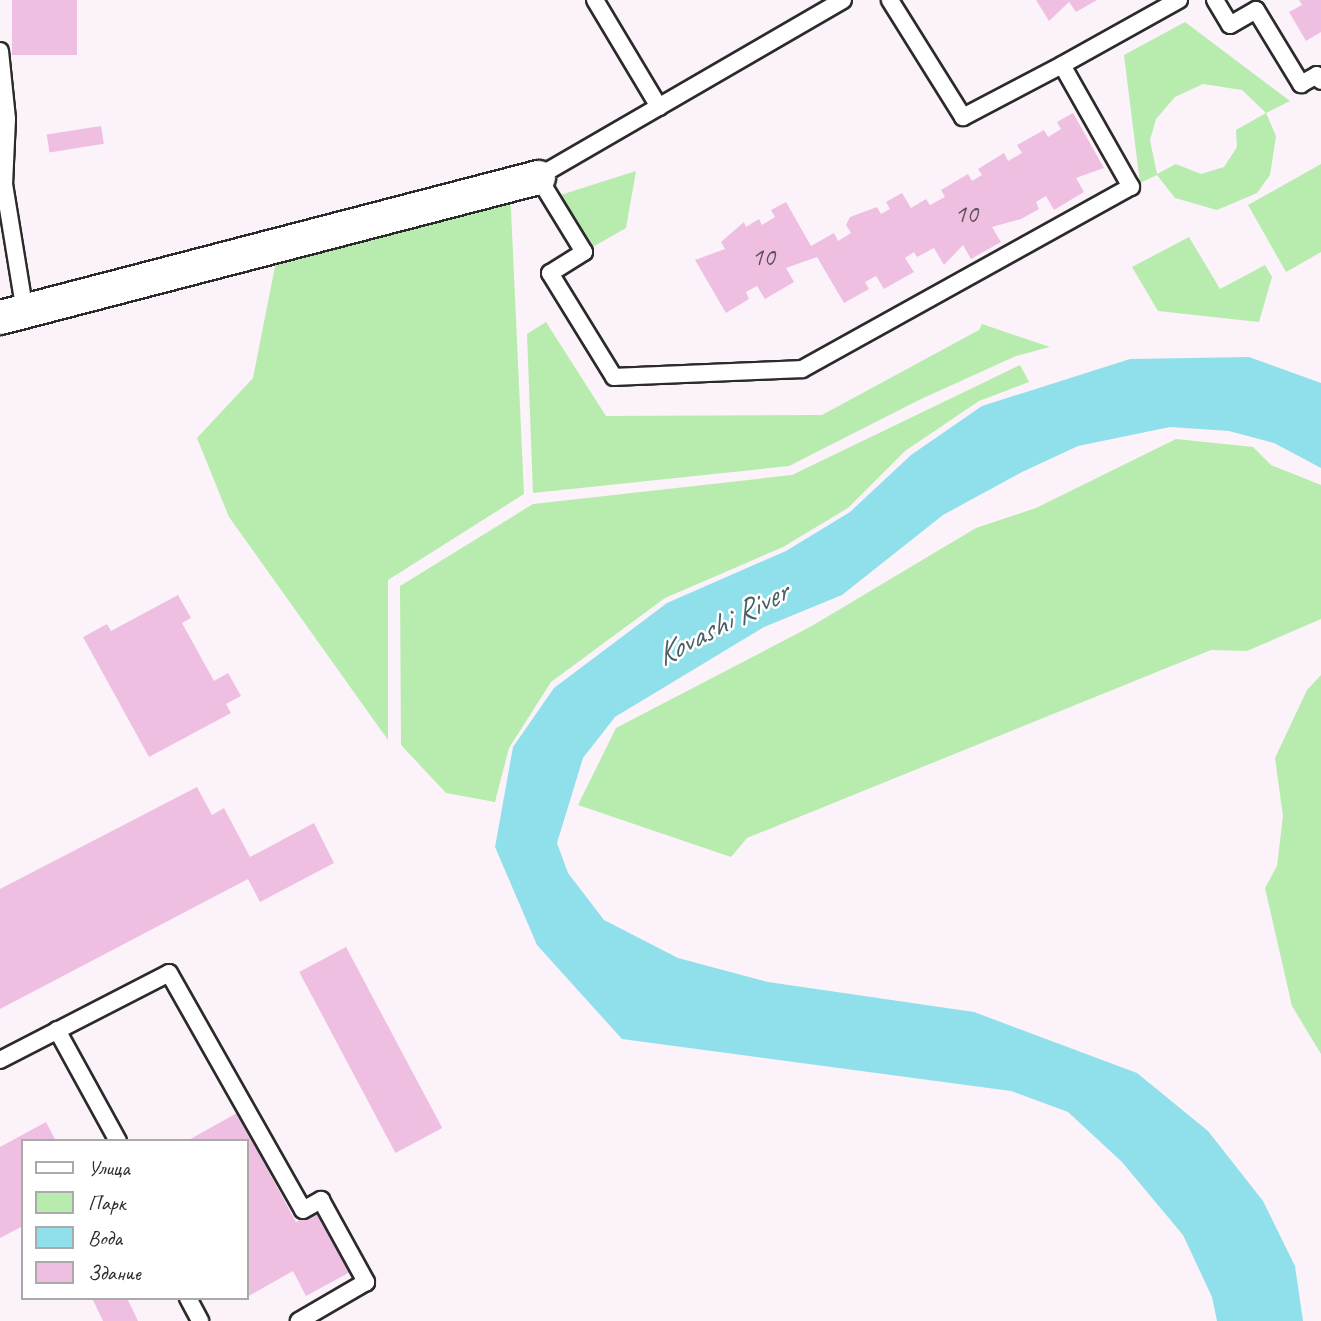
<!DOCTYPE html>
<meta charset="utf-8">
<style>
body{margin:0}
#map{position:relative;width:1321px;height:1321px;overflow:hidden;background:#fcf2f9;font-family:Caveat,sans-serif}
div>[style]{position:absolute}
.green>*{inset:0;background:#b7ecae}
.water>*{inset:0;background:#90e0eb}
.building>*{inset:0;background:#efbfe2;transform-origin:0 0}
.roads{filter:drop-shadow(2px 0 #2b2b2b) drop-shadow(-2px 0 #2b2b2b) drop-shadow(0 2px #2b2b2b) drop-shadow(0 -2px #2b2b2b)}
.lane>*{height:16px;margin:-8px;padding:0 8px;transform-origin:8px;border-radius:8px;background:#fff}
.street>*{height:33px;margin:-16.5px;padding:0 16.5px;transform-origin:16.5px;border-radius:16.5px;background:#fff}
span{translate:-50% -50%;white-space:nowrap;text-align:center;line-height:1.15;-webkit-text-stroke:5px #fff;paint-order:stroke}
.number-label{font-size:26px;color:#5c5059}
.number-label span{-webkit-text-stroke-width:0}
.water-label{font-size:32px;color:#496165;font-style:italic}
.legend{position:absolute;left:21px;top:1139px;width:228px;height:161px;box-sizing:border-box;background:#fff;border:2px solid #aaa;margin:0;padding:9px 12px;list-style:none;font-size:21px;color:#2b2b2b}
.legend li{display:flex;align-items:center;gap:14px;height:35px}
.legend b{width:35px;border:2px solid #aaa}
</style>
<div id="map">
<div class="green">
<i style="clip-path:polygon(evenodd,1185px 22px,1290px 101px,1266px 113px,1276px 136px,1270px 175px,1257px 193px,1217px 210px,1175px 198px,1157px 175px,1140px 183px,1124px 55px,1185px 22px,1203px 84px,1242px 90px,1266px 113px,1236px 130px,1237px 147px,1224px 167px,1201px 174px,1176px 164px,1157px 174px,1150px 140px,1156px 119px,1175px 97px,1203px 84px)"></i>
<i style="clip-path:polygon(1321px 164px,1321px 252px,1286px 272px,1248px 205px)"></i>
<i style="clip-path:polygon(636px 171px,626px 228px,584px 252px,551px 198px)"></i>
<i style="clip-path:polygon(510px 188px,524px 494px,388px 580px,388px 740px,229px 517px,197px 438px,253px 378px,278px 251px)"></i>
<i style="clip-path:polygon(1189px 237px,1220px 289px,1265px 265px,1272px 277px,1259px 322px,1158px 311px,1132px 267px)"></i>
<i style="clip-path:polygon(546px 322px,606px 416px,822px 415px,979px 330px,982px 324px,1050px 347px,1016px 356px,921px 399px,789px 466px,533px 493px,527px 334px)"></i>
<i style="clip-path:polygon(1020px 365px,1029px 382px,979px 401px,905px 451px,848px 508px,783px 547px,665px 598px,551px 682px,509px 748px,495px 802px,446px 793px,401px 745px,400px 586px,533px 504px,792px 475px)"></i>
<i style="clip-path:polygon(1176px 439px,1253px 447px,1271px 465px,1321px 485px,1321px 619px,1247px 651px,1211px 650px,747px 838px,731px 857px,578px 805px,616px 728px,810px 627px,976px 528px,1036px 508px)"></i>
<i style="clip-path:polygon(1321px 675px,1321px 1054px,1292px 1006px,1265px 888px,1277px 866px,1283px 816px,1275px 758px,1307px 690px)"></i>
</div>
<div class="water">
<i style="clip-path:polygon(1249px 357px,1321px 383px,1321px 468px,1274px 443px,1229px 431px,1170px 427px,1078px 446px,1022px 472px,943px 515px,842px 595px,764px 627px,615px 717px,583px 758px,557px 843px,568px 873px,604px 920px,678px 958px,768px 982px,974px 1012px,1137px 1073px,1208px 1131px,1263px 1201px,1295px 1266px,1303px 1321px,1217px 1321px,1212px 1297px,1183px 1235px,1122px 1162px,1068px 1112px,1011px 1091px,622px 1039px,537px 945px,495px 847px,513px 747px,554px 688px,667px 603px,786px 551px,850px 512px,911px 455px,982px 406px,1130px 359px)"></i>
</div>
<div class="building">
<i style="left:12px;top:0;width:65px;height:55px"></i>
<i style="clip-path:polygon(1036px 0,1097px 0,1076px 12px,1069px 2px,1049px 21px)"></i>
<i style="clip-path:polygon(1299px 0,1321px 0,1321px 32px,1306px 41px,1289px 12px,1302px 5px)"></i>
<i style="clip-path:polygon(1073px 113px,1104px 168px,1076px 178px,1084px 192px,1054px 210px,1046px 196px,1036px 202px,1039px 209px,1021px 219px,992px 227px,1001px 242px,971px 259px,963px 245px,944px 265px,934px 248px,917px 257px,914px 252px,905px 258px,914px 272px,884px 289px,876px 276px,865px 282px,869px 289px,844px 303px,817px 257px,786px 268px,794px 282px,765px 299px,757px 286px,746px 292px,749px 299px,726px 313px,695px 260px,725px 249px,721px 242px,744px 222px,746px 227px,759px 219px,762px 225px,775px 217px,771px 210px,786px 202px,811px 246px,834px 233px,838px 241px,851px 233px,846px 225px,850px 217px,877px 207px,881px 214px,890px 209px,886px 202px,902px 193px,911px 208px,926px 199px,930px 205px,945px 197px,941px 190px,968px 174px,972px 181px,982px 175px,978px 169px,1004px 153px,1008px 161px,1022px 153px,1017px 145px,1044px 130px,1048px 137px,1061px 129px,1057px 122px)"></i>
<i style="left:101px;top:126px;width:18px;height:55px;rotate:81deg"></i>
<i style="clip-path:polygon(178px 595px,191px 618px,182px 623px,214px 681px,228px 673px,241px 696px,226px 704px,231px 713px,149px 757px,83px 637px,107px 624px,111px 631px)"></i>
<i style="clip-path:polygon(197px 787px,212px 815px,224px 808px,250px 857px,314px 823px,334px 863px,260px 902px,248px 879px,0 1009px,0 889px)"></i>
<i style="left:346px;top:947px;width:205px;height:53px;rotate:62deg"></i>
<i style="clip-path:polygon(237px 1113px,296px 1222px,318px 1210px,352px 1271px,306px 1296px,293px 1271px,247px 1297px,247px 1141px,187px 1141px)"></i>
<i style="clip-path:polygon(46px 1122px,56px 1141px,23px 1141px,23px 1226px,0 1238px,0 1147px)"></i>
<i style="clip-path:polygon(92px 1298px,127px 1298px,138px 1321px,103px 1321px)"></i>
</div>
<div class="roads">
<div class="lane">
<i style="left:595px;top:0;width:125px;rotate:59.1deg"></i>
<i style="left:843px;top:0;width:353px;rotate:149.9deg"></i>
<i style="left:538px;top:177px;width:88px;rotate:58.5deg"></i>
<i style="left:584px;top:252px;width:40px;rotate:148deg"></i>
<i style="left:550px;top:273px;width:122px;rotate:58.4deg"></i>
<i style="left:614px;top:377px;width:188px;rotate:-2.4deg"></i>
<i style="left:802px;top:369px;width:376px;rotate:-29deg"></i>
<i style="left:1131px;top:187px;width:140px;rotate:-119.5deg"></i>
<i style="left:1062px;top:65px;width:112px;rotate:152.3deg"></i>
<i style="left:963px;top:117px;width:138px;rotate:-122deg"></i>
<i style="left:1215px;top:0;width:29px;rotate:59deg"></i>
<i style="left:1230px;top:25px;width:30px;rotate:-30deg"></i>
<i style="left:1256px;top:10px;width:87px;rotate:58.7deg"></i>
<i style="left:1301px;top:84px;width:18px;rotate:-29deg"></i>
<i style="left:1317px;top:75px;width:7px;rotate:56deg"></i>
<i style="left:0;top:51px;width:68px;rotate:84.1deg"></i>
<i style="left:7px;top:119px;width:65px;rotate:92.6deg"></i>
<i style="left:4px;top:184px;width:130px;rotate:80.7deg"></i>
<i style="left:1062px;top:65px;width:134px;rotate:-29.1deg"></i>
<i style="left:57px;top:1030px;width:127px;rotate:61.2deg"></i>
<i style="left:0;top:1060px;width:190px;rotate:-27.2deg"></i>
<i style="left:169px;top:973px;width:272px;rotate:60.5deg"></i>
<i style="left:303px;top:1210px;width:21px;rotate:-29deg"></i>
<i style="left:321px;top:1200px;width:94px;rotate:61.2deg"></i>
<i style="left:366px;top:1282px;width:78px;rotate:149.8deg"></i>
<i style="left:188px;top:1298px;width:26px;rotate:62deg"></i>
</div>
<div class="street">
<i style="left:0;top:317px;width:556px;rotate:-14.59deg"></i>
</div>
</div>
<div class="number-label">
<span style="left:966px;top:214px">10</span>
<span style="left:763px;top:257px">10</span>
</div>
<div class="water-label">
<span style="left:722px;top:624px;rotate:-28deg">Kovashi River</span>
</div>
<ul class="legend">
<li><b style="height:9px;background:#fff"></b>Улица</li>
<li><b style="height:19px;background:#b7ecae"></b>Парк</li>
<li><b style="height:19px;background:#90e0eb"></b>Вода</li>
<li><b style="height:19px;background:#efbfe2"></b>Здание</li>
</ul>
</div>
